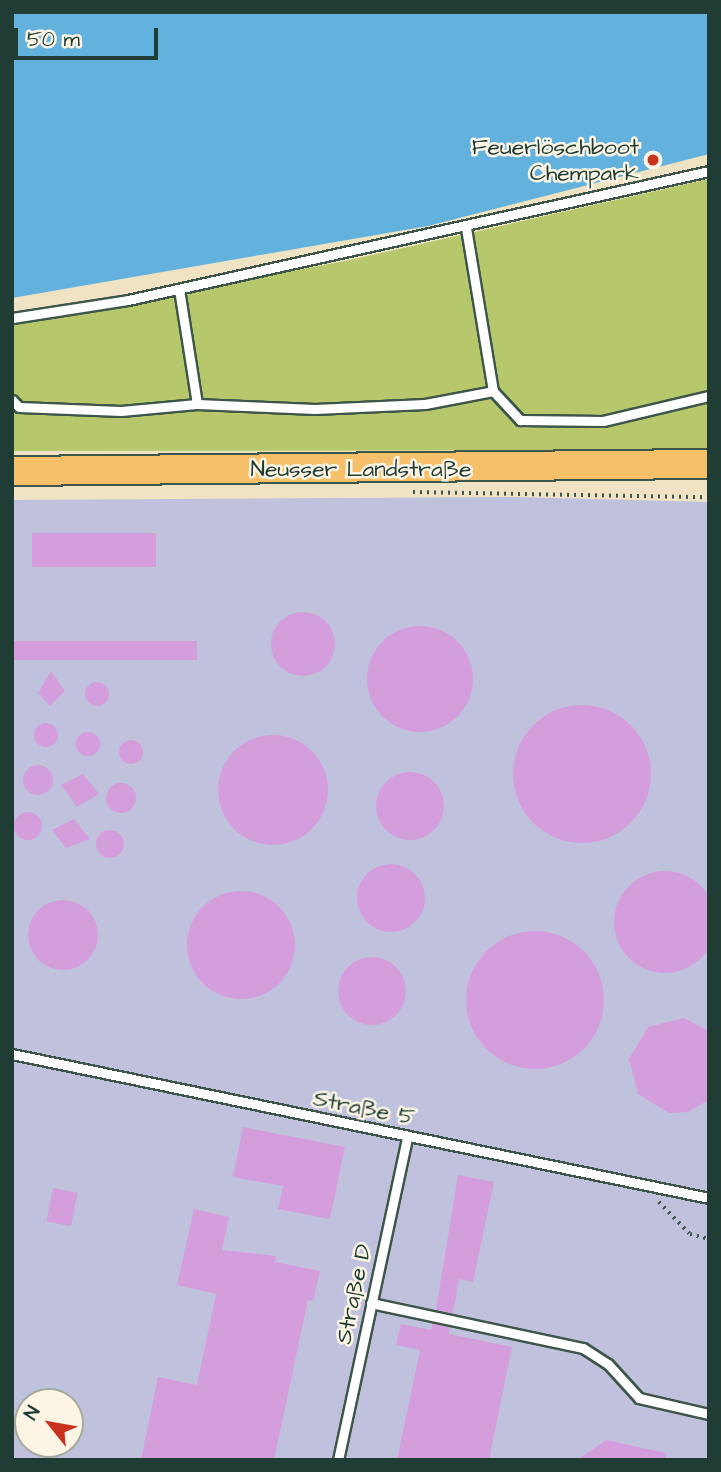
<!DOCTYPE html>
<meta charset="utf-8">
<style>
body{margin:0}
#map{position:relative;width:721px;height:1472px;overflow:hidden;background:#efe3c4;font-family:"Architects Daughter",sans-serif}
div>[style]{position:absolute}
.industrial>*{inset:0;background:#c0c2dd}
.green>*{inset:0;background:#b6c86b}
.water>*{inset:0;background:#63b2dd}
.building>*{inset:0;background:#d49edc;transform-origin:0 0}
.round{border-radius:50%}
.path>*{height:3.5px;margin-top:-1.75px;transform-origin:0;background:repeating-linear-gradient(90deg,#3e564a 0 2px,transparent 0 7px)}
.roads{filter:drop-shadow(2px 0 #3e564a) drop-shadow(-2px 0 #3e564a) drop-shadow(0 2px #3e564a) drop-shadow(0 -2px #3e564a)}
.service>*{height:9px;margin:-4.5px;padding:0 4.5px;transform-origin:4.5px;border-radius:4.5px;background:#fff}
.primary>*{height:28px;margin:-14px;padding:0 14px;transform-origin:14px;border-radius:14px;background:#f6c06b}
.dots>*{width:19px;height:19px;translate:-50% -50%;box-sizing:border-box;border:4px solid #fcf5e5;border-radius:50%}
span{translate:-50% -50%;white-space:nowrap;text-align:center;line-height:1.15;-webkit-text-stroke:5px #fcf5e5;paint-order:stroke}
.poi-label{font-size:23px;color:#1f3d34}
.right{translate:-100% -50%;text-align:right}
.street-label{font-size:23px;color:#1f3d34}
.frame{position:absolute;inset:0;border:14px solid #1f3d34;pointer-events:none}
.north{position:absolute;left:14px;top:1388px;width:70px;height:70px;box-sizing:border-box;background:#fcf5e5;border:2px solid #a4ab9e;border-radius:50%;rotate:301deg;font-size:19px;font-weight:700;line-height:28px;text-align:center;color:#1f3d34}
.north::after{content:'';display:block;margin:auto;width:24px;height:32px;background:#c8321e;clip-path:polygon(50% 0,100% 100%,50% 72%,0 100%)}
.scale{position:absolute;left:14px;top:28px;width:144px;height:32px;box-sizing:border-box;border:4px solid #1f3d34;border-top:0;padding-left:9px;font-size:21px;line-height:24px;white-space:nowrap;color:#1f3d34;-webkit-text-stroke:5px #fcf5e5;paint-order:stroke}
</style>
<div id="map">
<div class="industrial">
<i style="clip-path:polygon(evenodd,514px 497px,709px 502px,709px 1460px,12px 1460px,12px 500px,514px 497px,28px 1402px,70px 1402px,70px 1444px,28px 1444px,28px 1402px)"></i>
</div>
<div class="green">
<i style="clip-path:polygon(709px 179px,709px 450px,12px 451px,12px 324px,350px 260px)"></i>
</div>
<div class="water">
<i style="clip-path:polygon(12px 12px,709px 12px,709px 154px,428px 226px,12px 298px)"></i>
</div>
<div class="building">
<i style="left:32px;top:533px;width:124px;height:34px"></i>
<i class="round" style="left:271px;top:612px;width:64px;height:64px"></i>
<i class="round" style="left:367px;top:626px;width:106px;height:106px"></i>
<i style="left:197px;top:641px;width:19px;height:185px;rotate:90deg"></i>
<i style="clip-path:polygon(51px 671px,65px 691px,50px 706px,38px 693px)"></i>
<i class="round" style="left:85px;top:682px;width:24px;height:24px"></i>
<i class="round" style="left:513px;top:705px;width:138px;height:138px"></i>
<i class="round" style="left:34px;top:723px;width:24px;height:24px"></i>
<i class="round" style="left:76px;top:732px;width:24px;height:24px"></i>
<i class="round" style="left:218px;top:735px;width:110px;height:110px"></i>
<i class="round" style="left:119px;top:740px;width:24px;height:24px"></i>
<i class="round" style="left:23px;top:765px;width:30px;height:30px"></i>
<i class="round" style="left:376px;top:772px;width:68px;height:68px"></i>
<i style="clip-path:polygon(83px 774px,99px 794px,77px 807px,61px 785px)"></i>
<i class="round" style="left:106px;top:783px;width:30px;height:30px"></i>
<i class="round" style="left:14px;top:812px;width:28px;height:28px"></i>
<i style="clip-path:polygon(74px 819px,90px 839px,66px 848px,52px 830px)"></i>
<i class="round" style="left:96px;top:830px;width:28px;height:28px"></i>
<i class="round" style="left:357px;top:864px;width:68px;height:68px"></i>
<i class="round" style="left:614px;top:871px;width:102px;height:102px"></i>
<i class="round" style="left:187px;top:891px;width:108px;height:108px"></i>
<i class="round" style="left:28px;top:900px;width:70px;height:70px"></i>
<i class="round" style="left:466px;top:931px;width:138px;height:138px"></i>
<i class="round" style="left:338px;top:957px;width:68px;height:68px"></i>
<i style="clip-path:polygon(684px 1018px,709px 1031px,709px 1100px,688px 1112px,669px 1113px,638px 1094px,629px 1059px,648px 1027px)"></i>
<i style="clip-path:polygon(243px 1127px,345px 1147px,330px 1219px,278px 1209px,283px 1186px,233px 1177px)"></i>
<i style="clip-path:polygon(458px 1175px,494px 1182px,473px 1282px,459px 1279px,453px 1313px,436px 1310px)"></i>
<i style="left:53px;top:1188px;width:25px;height:34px;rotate:11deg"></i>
<i style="clip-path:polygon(194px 1209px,229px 1217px,222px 1250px,276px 1256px,275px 1262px,320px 1271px,313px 1301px,308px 1300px,274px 1460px,141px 1460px,158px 1377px,197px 1385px,216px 1294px,177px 1285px)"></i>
<i style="clip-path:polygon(433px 1323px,450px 1327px,449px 1334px,512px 1347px,489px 1460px,397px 1460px,420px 1350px,396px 1345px,401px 1324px,431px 1330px)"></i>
<i style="clip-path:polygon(606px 1440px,666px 1453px,665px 1460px,577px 1460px)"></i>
</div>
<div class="path">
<i style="left:413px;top:492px;width:296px;rotate:1deg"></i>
<i style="left:659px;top:1202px;width:45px;rotate:45.9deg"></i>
<i style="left:690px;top:1234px;width:20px;rotate:15deg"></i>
</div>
<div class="roads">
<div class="service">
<i style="left:466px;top:228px;width:165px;rotate:80.6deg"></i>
<i style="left:493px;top:391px;width:40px;rotate:47deg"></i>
<i style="left:520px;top:420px;width:83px;rotate:0.7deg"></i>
<i style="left:603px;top:421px;width:109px;rotate:-13.3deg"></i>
<i style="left:179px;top:289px;width:116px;rotate:81.1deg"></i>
<i style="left:12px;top:318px;width:117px;rotate:-8.8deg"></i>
<i style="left:128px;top:300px;width:595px;rotate:-12.52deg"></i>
<i style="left:12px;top:400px;width:10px;rotate:45deg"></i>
<i style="left:19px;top:407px;width:102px;rotate:2.2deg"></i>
<i style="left:121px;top:411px;width:76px;rotate:-5.3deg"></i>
<i style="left:197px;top:404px;width:118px;rotate:2.4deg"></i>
<i style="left:315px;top:409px;width:110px;rotate:-2.6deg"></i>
<i style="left:425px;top:404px;width:69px;rotate:-10.8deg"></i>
<i style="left:12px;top:1054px;width:712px;rotate:11.67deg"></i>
<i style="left:371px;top:1303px;width:217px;rotate:12deg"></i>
<i style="left:583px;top:1348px;width:30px;rotate:33deg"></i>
<i style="left:608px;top:1364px;width:46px;rotate:47.6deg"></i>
<i style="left:639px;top:1398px;width:72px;rotate:12.9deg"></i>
<i style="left:338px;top:1460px;width:330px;rotate:-77.9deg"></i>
</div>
<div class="primary">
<i style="left:12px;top:471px;width:697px;rotate:-0.58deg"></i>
</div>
</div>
<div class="dots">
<i style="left:653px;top:160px;background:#c8321e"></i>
</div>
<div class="poi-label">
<span class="right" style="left:639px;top:160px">Feuerlöschboot<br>Chempark</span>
</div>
<div class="street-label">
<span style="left:361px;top:469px">Neusser Landstraße</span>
<span style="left:364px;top:1108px;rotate:11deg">Straße 5</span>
<span style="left:354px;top:1294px;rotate:-78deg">Straße D</span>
</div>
<div class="frame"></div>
<div class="north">N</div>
<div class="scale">50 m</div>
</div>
